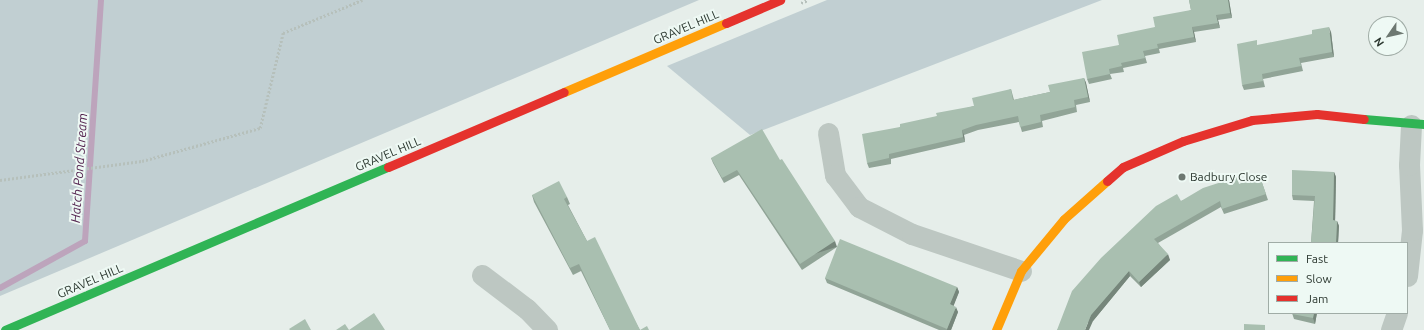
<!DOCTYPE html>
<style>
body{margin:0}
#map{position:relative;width:1424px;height:330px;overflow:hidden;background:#e6eeea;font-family:Ubuntu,sans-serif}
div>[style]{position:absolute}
.green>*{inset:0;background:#c1cfd2}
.stream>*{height:6px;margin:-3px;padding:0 3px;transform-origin:3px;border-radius:3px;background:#bda4bc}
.path>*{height:2.5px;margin-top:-1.25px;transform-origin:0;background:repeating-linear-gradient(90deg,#b6c0bb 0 2px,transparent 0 4px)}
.street>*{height:21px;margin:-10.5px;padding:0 10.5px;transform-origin:10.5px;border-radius:10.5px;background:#bdc7c2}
.fast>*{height:9px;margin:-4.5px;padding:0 4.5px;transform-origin:4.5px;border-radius:4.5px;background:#30b455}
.slow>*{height:9px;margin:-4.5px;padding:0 4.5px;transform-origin:4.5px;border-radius:4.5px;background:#ff9f0a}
.jam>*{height:9px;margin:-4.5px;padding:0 4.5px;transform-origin:4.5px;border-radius:4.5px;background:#e5322d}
.wall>*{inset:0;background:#91a497}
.shaded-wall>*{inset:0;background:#76867b;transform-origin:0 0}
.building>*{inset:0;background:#a9bfb0}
.dots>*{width:11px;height:11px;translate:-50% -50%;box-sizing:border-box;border:2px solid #eef9f4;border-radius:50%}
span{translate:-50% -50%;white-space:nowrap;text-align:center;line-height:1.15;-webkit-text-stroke:4px #eef9f4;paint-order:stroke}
.street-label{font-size:12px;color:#2c3830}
.poi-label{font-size:12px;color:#2c3830}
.left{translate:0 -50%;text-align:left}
.water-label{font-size:13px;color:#552651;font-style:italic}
.legend{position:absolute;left:1268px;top:242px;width:140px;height:72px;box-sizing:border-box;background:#eef9f4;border:1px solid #a0aca6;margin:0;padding:5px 7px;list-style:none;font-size:12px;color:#2c3830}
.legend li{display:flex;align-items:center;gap:8px;height:20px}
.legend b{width:20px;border:1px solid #a0aca6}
.north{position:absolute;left:1368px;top:16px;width:40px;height:40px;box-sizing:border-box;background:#eef9f4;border:1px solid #a0aca6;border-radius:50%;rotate:236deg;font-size:11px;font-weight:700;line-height:16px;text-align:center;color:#2c3830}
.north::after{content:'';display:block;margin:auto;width:14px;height:18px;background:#6d7871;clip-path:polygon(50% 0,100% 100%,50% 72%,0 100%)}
</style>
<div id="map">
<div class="green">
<i style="clip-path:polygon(0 0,699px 0,0 296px)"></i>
<i style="clip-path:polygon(827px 0,1102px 0,750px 135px,667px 66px)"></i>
</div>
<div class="stream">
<i style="left:0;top:288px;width:97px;rotate:-28.9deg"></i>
<i style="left:85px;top:241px;width:242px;rotate:-86.2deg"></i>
</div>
<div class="path">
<i style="left:801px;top:3px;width:8px;rotate:-23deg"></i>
<i style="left:0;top:180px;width:143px;rotate:-7.6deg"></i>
<i style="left:142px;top:161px;width:123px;rotate:-15.6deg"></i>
<i style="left:260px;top:128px;width:98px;rotate:-76.4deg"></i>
<i style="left:283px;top:33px;width:86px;rotate:-22.7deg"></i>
</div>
<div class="street">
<i style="left:828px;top:133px;width:43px;rotate:80.5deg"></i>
<i style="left:835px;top:175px;width:40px;rotate:53deg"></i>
<i style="left:859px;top:207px;width:59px;rotate:27deg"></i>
<i style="left:912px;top:234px;width:115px;rotate:18.7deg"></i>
<i style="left:482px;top:275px;width:56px;rotate:37.1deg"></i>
<i style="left:527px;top:309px;width:29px;rotate:46deg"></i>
<i style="left:1407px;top:276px;width:46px;rotate:-83.8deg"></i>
<i style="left:1412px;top:230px;width:65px;rotate:-92.6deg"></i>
<i style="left:1409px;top:165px;width:40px;rotate:-87.1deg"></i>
<i style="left:1391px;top:330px;width:18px;rotate:-71deg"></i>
</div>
<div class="fast">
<i style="left:1364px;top:119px;width:60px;rotate:4.8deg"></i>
<i style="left:5px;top:330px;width:416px;rotate:-23.1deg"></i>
</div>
<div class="slow">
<i style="left:564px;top:92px;width:176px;rotate:-23.1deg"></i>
<i style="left:996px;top:330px;width:64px;rotate:-67deg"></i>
<i style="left:1021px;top:271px;width:67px;rotate:-50.4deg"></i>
<i style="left:1064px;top:219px;width:57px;rotate:-41.5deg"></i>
</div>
<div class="jam">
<i style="left:726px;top:23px;width:59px;rotate:-23.1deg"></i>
<i style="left:388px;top:167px;width:191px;rotate:-23.1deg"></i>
<i style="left:1107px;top:181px;width:21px;rotate:-41deg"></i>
<i style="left:1123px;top:167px;width:65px;rotate:-23.4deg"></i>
<i style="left:1183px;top:141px;width:72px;rotate:-16.9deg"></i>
<i style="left:1252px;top:120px;width:65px;rotate:-5.3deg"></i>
<i style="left:1317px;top:114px;width:47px;rotate:6.1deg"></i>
</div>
<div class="wall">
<i style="clip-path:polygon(1189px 0,1229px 0,1232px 18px,1218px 20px,1220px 28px,1194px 32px,1196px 42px,1159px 49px,1160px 53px,1145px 56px,1147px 63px,1123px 68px,1124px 72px,1110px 74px,1112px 79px,1089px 84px,1087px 79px,1119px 45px,1191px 10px)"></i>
<i style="clip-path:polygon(1331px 32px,1334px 57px,1301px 63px,1303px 71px,1263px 79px,1265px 87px,1244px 90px,1242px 85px)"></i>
<i style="clip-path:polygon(1084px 78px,1086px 83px,1090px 102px,1076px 105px,1077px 112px,1042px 121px,1043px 127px,1022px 132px,1019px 122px,978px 130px,964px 135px,965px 142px,891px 159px,891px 164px,869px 168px,867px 163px,900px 127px,974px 106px,1011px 89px,1014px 100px,1050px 92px)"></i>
<i style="clip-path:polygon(711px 158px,780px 160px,837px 247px,802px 270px,739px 175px,724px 183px,713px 163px)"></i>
<i style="clip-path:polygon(1334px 172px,1336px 177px,1335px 221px,1337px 221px,1339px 226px,1338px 243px,1311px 243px,1314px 201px,1293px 200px,1292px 195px)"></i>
<i style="clip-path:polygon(1260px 177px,1268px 200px,1224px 214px,1221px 207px,1158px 243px,1170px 260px,1141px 287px,1130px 276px,1093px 321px,1057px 330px,1181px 201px,1240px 184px)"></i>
<i style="clip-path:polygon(532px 195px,567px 197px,570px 204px,568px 205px,587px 241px,640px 330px,649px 330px,610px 330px,581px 271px,573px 275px,534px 202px)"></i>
<i style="clip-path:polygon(825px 278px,957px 287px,959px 292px,953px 306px,958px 312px,951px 330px,939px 330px,827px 283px)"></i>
<i style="clip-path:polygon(1292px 313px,1317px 313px,1315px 324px,1294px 319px)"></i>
</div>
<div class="shaded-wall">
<i style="clip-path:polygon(1228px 0,1229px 0,1232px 18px,1230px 13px)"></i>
<i style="clip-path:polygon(1216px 15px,1218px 20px,1220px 28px,1218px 23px)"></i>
<i style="clip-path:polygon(1192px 27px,1194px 32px,1196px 42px,1194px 37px)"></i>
<i style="clip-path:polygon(1329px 27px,1331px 32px,1334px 57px,1332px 52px)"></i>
<i style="clip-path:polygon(1084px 78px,1086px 83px,1090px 102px,1088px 97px)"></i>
<i style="clip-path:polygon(962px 130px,964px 135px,965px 142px,963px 137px)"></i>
<i style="clip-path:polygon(1334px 172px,1336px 177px,1335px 226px,1333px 220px)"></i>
<i style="clip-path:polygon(1337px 221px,1339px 226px,1338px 243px,1336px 243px)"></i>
<i style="left:835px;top:241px;width:6px;height:42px;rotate:72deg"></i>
<i style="clip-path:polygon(1168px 254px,1170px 260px,1141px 287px,1139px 282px)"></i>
<i style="clip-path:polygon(1129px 271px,1130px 276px,1093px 321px,1089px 330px,1085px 330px,1091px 315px)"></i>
<i style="clip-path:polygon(957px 287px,959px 292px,952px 310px,950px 304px)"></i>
<i style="clip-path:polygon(956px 307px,958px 312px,951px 330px,947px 330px,947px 329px)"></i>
<i style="clip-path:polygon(1314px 313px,1317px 313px,1315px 324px,1313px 318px)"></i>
</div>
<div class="building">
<i style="clip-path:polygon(1189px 0,1228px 0,1230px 13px,1216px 15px,1218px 23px,1192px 27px,1194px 37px,1157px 44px,1158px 48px,1143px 51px,1145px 58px,1121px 63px,1122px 66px,1109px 69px,1110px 74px,1087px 79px,1082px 52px,1119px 45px,1117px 35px,1155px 27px,1153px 17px,1191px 10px)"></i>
<i style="clip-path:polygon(1329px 27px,1332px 52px,1299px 58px,1301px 66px,1262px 74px,1263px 81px,1242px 85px,1237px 44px,1257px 40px,1257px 45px,1312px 34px,1312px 30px)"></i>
<i style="clip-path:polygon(1084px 78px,1088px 97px,1074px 100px,1075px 107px,1040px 115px,1041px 122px,1020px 127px,1018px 116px,976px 125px,962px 130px,963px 137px,889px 154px,889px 158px,867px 163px,862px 134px,900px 127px,900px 124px,937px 116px,936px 113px,974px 106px,972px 98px,1011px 89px,1013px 100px,1050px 92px,1048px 85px)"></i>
<i style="clip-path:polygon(762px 129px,780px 160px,782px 159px,835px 241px,800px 264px,737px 170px,722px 178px,711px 158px)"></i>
<i style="clip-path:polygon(1292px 170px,1334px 172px,1333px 220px,1337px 221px,1336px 243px,1311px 243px,1315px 196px,1292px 195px)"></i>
<i style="clip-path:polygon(1237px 177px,1239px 184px,1260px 177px,1266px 194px,1222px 209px,1220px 201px,1154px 239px,1168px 254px,1139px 282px,1129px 271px,1091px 315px,1085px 330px,1057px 330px,1072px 291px,1101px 258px,1156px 206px,1177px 194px,1181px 201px,1203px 188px)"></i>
<i style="clip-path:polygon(559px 181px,567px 197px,564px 199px,587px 241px,595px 237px,640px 330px,647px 326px,649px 330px,610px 330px,579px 264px,570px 268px,532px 195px)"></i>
<i style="clip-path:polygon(840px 239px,957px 287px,950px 304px,956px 307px,947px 329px,825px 278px)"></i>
<i style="clip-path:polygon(374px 313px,385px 330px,336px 330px,345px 324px,349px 330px)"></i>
<i style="clip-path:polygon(1292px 313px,1314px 313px,1313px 318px,1292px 314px)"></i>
<i style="clip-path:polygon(305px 319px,311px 330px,290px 330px,289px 329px)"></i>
<i style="clip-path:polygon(1244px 324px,1265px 325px,1265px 330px,1244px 330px)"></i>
</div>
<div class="dots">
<i style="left:1182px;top:177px;background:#6d7871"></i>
</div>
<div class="street-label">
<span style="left:686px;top:27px;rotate:-23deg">GRAVEL HILL</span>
<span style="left:388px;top:154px;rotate:-23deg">GRAVEL HILL</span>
<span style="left:90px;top:281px;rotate:-23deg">GRAVEL HILL</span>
</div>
<div class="poi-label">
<span class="left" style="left:1190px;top:177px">Badbury Close</span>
</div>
<div class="water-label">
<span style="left:79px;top:168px;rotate:-86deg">Hatch Pond Stream</span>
</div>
<ul class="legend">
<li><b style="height:5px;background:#30b455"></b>Fast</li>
<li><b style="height:5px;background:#ff9f0a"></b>Slow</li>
<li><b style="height:5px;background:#e5322d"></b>Jam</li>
</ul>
<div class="north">N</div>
</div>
